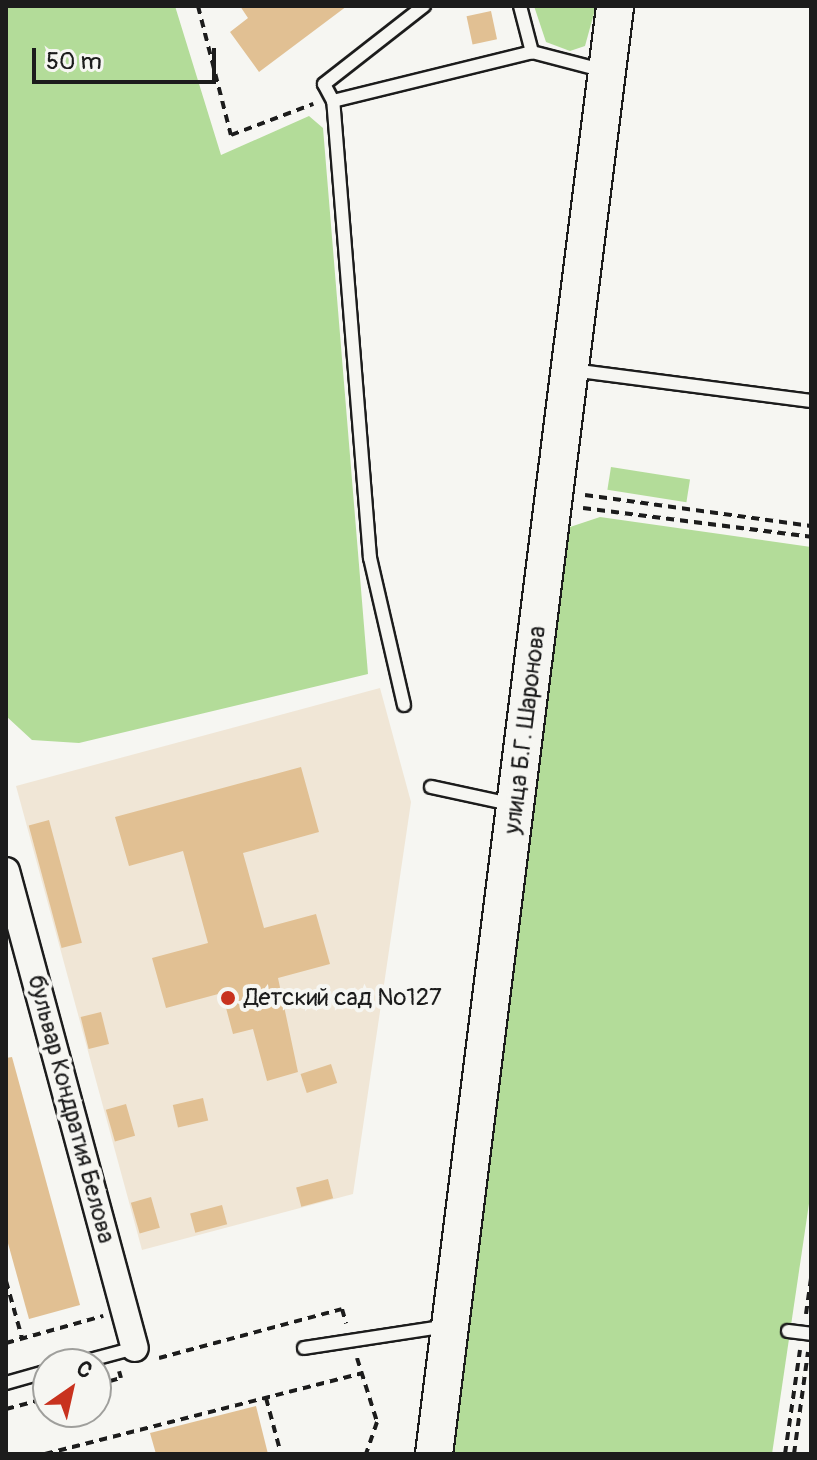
<!DOCTYPE html>
<meta charset="utf-8">
<style>
body{margin:0}
#map{position:relative;width:817px;height:1460px;overflow:hidden;background:#f6f6f2;font-family:Pangolin,sans-serif}
div>[style]{position:absolute}
.built>*{inset:0;background:#f0e6d6}
.green>*{inset:0;background:#b3dc99;transform-origin:0 0}
.building>*{inset:0;background:#e1c093;transform-origin:0 0}
.path>*{height:4px;margin-top:-2px;transform-origin:0;background:repeating-linear-gradient(90deg,#1c1c1c 0 8px,transparent 0 14px)}
.roads{filter:drop-shadow(2px 0 #1c1c1c) drop-shadow(-2px 0 #1c1c1c) drop-shadow(0 2px #1c1c1c) drop-shadow(0 -2px #1c1c1c)}
.lane>*{height:12px;margin:-6px;padding:0 6px;transform-origin:6px;border-radius:6px;background:#f6f6f2}
.street>*{height:26px;margin:-13px;padding:0 13px;transform-origin:13px;border-radius:13px;background:#f6f6f2}
.secondary>*{height:36px;margin:-18px;padding:0 18px;transform-origin:18px;border-radius:18px;background:#f6f6f2}
.dots>*{width:22px;height:22px;translate:-50% -50%;box-sizing:border-box;border:4px solid #f6f6f2;border-radius:50%}
span{translate:-50% -50%;white-space:nowrap;text-align:center;line-height:1.15;-webkit-text-stroke:8px #f6f6f2;paint-order:stroke}
.street-label{font-size:24px;color:#1c1c1c}
.poi-label{font-size:24px;color:#1c1c1c}
.left{translate:0 -50%;text-align:left}
.frame{position:absolute;inset:0;border:8px solid #1c1c1c;pointer-events:none}
.north{position:absolute;left:32px;top:1348px;width:80px;height:80px;box-sizing:border-box;background:#f6f6f2;border:2px solid #9f9f9c;border-radius:50%;rotate:34deg;font-size:22px;font-weight:700;line-height:32px;text-align:center;color:#1c1c1c}
.north::after{content:'';display:block;margin:auto;width:28px;height:36px;background:#c8321e;clip-path:polygon(50% 0,100% 100%,50% 72%,0 100%)}
.scale{position:absolute;left:32px;top:48px;width:184px;height:36px;box-sizing:border-box;border:4px solid #1c1c1c;border-top:0;padding-left:10px;font-size:24px;line-height:28px;white-space:nowrap;color:#1c1c1c;-webkit-text-stroke:6px #f6f6f2;paint-order:stroke}
</style>
<div id="map">
<div class="built">
<i style="clip-path:polygon(380px 688px,411px 802px,353px 1194px,142px 1250px,16px 786px)"></i>
</div>
<div class="green">
<i style="clip-path:polygon(6px 6px,175px 6px,221px 155px,309px 116px,323px 128px,368px 674px,79px 743px,32px 740px,6px 716px)"></i>
<i style="clip-path:polygon(534px 6px,596px 6px,585px 46px,570px 51px,546px 42px)"></i>
<i style="left:611px;top:467px;width:80px;height:23px;rotate:9deg"></i>
<i style="clip-path:polygon(600px 517px,811px 547px,811px 1190px,772px 1454px,454px 1454px,567px 528px)"></i>
</div>
<div class="building">
<i style="clip-path:polygon(240px 6px,347px 6px,259px 72px,230px 32px,248px 18px)"></i>
<i style="left:491px;top:11px;width:29px;height:25px;rotate:78deg"></i>
<i style="clip-path:polygon(301px 767px,319px 832px,243px 853px,264px 928px,316px 914px,330px 964px,278px 978px,298px 1072px,267px 1081px,253px 1029px,233px 1034px,222px 993px,166px 1008px,152px 958px,208px 943px,183px 851px,129px 866px,115px 817px)"></i>
<i style="left:49px;top:820px;width:127px;height:21px;rotate:75deg"></i>
<i style="left:101px;top:1012px;width:33px;height:21px;rotate:76deg"></i>
<i style="clip-path:polygon(12px 1057px,80px 1305px,29px 1319px,6px 1236px,6px 1058px)"></i>
<i style="left:331px;top:1064px;width:20px;height:32px;rotate:72deg"></i>
<i style="left:203px;top:1098px;width:23px;height:31px;rotate:77deg"></i>
<i style="left:126px;top:1104px;width:33px;height:21px;rotate:74deg"></i>
<i style="left:328px;top:1179px;width:20px;height:33px;rotate:75deg"></i>
<i style="left:151px;top:1197px;width:32px;height:21px;rotate:74deg"></i>
<i style="left:222px;top:1205px;width:20px;height:33px;rotate:75deg"></i>
<i style="clip-path:polygon(256px 1406px,268px 1454px,156px 1454px,150px 1433px)"></i>
</div>
<div class="path">
<i style="left:198px;top:6px;width:133px;rotate:75.7deg"></i>
<i style="left:231px;top:135px;width:88px;rotate:-20.7deg"></i>
<i style="left:585px;top:495px;width:228px;rotate:7.8deg"></i>
<i style="left:583px;top:508px;width:230px;rotate:7.2deg"></i>
<i style="left:6px;top:1281px;width:59px;rotate:74.3deg"></i>
<i style="left:806px;top:1314px;width:37px;rotate:-82deg"></i>
<i style="left:6px;top:1343px;width:101px;rotate:-15.6deg"></i>
<i style="left:159px;top:1358px;width:189px;rotate:-15deg"></i>
<i style="left:342px;top:1309px;width:15px;rotate:74deg"></i>
<i style="left:357px;top:1358px;width:67px;rotate:72.6deg"></i>
<i style="left:377px;top:1422px;width:34px;rotate:109deg"></i>
<i style="left:96px;top:1385px;width:26px;rotate:-16deg"></i>
<i style="left:121px;top:1378px;width:7px;rotate:-106deg"></i>
<i style="left:266px;top:1398px;width:58px;rotate:75deg"></i>
<i style="left:6px;top:1409px;width:43px;rotate:-14.7deg"></i>
<i style="left:45px;top:1454px;width:327px;rotate:-14.3deg"></i>
<i style="left:785px;top:1454px;width:105px;rotate:-81.8deg"></i>
<i style="left:794px;top:1454px;width:103px;rotate:-82.2deg"></i>
</div>
<div class="roads">
<div class="lane">
<i style="left:520px;top:6px;width:48px;rotate:75.4deg"></i>
<i style="left:333px;top:101px;width:205px;rotate:-13.8deg"></i>
<i style="left:532px;top:52px;width:75px;rotate:14.6deg"></i>
<i style="left:572px;top:370px;width:241px;rotate:7.4deg"></i>
<i style="left:404px;top:705px;width:151px;rotate:-103deg"></i>
<i style="left:370px;top:558px;width:458px;rotate:-94.6deg"></i>
<i style="left:333px;top:101px;width:19px;rotate:-118deg"></i>
<i style="left:324px;top:84px;width:127px;rotate:-38deg"></i>
<i style="left:431px;top:787px;width:85px;rotate:12.2deg"></i>
<i style="left:788px;top:1331px;width:23px;rotate:7deg"></i>
<i style="left:304px;top:1348px;width:145px;rotate:-8.7deg"></i>
<i style="left:75px;top:1364px;width:62px;rotate:-14.9deg"></i>
<i style="left:6px;top:1383px;width:44px;rotate:-15.9deg"></i>
</div>
<div class="street">
<i style="left:6px;top:871px;width:494px;rotate:74.9deg"></i>
</div>
<div class="secondary">
<i style="left:434px;top:1454px;width:1459px;rotate:-82.87deg"></i>
</div>
</div>
<div class="dots">
<i style="left:228px;top:998px;background:#c8321e"></i>
</div>
<div class="street-label">
<span style="left:525px;top:730px;rotate:-83deg">улица Б.Г. Шаронова</span>
<span style="left:71px;top:1109px;rotate:75deg">бульвар Кондратия Белова</span>
</div>
<div class="poi-label">
<span class="left" style="left:244px;top:998px">Детский сад №127</span>
</div>
<div class="frame"></div>
<div class="north">С</div>
<div class="scale">50 m</div>
</div>
